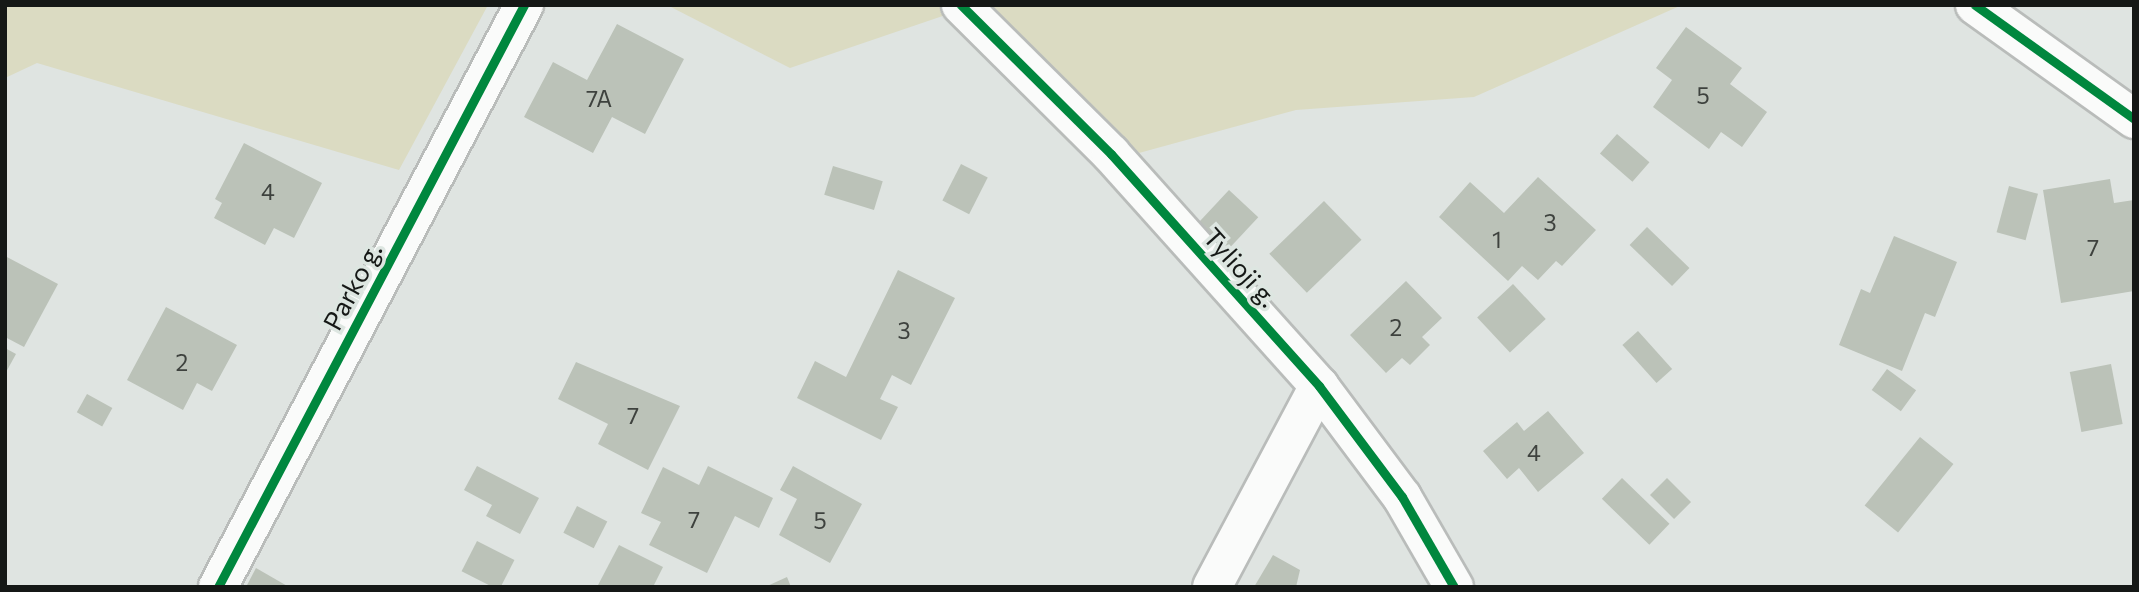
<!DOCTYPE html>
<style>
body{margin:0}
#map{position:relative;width:2139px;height:592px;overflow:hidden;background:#dfe4e1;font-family:Commissioner,sans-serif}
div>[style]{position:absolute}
.green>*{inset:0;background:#dbdbc2}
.building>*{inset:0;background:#bbc2b8;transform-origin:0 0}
.roads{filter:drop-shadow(2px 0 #b9bcba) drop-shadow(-2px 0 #b9bcba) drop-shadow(0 2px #b9bcba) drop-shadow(0 -2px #b9bcba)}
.minor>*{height:38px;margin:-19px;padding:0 19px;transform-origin:19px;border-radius:19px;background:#fafbfa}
.cycleway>*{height:9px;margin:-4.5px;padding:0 4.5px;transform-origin:4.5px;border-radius:4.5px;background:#00873e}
span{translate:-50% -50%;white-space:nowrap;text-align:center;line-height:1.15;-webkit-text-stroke:7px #dde6e1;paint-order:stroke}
.number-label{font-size:23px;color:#3e423e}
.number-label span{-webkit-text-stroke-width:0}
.street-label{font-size:26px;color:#151816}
.frame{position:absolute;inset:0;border:7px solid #151816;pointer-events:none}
</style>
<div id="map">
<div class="green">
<i style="clip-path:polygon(5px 5px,488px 5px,399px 170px,37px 63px,5px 78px)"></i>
<i style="clip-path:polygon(667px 5px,975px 5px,790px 68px)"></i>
<i style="clip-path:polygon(982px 5px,1682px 5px,1474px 97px,1296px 110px,1139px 153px)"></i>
</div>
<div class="building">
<i style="clip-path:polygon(617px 24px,684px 59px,645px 134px,612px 117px,593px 153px,524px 117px,553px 62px,587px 80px)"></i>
<i style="clip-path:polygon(1686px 27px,1742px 68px,1730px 84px,1767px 112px,1742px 147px,1721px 132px,1709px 149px,1653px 107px,1672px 80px,1656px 68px)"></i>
<i style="left:1617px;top:134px;width:43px;height:26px;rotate:41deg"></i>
<i style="clip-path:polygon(244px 143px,322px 183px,294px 238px,274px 228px,265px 245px,214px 218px,222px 203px,215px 199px)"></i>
<i style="left:961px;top:164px;width:30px;height:41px;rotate:27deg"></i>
<i style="left:833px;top:166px;width:52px;height:30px;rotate:17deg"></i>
<i style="clip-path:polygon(1538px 177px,1596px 230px,1562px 266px,1556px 261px,1538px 280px,1522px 266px,1508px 281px,1439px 217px,1470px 182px,1504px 213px)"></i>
<i style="clip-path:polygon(2110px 179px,2114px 203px,2134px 200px,2134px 291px,2061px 303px,2043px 190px)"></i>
<i style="left:2009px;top:186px;width:30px;height:48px;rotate:15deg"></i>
<i style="left:1229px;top:190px;width:40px;height:50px;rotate:43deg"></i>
<i style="left:1324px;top:201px;width:54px;height:76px;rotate:46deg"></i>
<i style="left:1647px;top:227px;width:59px;height:25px;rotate:44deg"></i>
<i style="clip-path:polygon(1894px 236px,1957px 262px,1935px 317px,1925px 313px,1902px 371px,1839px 345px,1861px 289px,1870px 293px)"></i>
<i style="clip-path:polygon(5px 256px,58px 284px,24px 347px,5px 337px)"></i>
<i style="clip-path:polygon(898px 270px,955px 298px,911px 385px,892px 375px,880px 399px,898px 407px,881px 440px,797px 398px,815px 361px,846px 377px)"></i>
<i style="clip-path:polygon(1406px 281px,1442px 318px,1422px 337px,1430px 345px,1410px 365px,1402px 358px,1386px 373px,1350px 335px)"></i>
<i style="left:1513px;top:284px;width:48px;height:49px;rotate:47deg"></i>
<i style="clip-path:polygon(166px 307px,237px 345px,212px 391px,197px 383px,183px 410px,127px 380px)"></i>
<i style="left:1638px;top:331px;width:51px;height:21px;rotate:48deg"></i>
<i style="clip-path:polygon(5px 348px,16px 354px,5px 374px)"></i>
<i style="clip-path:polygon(576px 362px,680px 406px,648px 470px,598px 444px,608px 424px,558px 399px)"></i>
<i style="left:2111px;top:364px;width:61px;height:42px;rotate:79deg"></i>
<i style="left:1887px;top:369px;width:36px;height:26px;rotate:36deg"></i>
<i style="left:87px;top:394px;width:29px;height:21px;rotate:29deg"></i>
<i style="clip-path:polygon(1548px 411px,1584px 453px,1538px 492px,1519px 468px,1507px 479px,1483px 451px,1517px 422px,1524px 431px)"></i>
<i style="left:1920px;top:437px;width:43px;height:88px;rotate:39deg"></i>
<i style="clip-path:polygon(477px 466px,539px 498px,520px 534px,486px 516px,492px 505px,464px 490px)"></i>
<i style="clip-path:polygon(708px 466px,773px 498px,759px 528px,735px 516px,707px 573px,649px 545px,661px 522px,641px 513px,663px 467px,699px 485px)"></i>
<i style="clip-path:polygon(793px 466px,862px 504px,830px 563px,779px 535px,797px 499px,780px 490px)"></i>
<i style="left:1622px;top:478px;width:66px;height:29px;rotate:44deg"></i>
<i style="left:1667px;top:478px;width:34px;height:24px;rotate:45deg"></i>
<i style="left:577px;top:506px;width:34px;height:30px;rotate:27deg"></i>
<i style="left:477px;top:541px;width:42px;height:34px;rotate:27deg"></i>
<i style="clip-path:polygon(619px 545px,663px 567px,653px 587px,597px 587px)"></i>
<i style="clip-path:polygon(1273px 555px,1300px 570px,1296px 587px,1254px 587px)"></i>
<i style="clip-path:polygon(256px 568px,289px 587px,246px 587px)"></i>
<i style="clip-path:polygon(787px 577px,791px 587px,765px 587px)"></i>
</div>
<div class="roads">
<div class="minor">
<i style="left:961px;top:5px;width:211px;rotate:44.8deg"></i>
<i style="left:1111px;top:154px;width:312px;rotate:48.1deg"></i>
<i style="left:1319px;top:386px;width:139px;rotate:53.2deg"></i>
<i style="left:1402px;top:497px;width:104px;rotate:60deg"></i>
<i style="left:1975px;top:5px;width:196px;rotate:35.6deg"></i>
<i style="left:218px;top:587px;width:658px;rotate:-62.27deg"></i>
<i style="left:1212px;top:587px;width:228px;rotate:-62deg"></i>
</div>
</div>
<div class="cycleway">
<i style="left:961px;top:5px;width:211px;rotate:44.8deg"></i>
<i style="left:1111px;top:154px;width:312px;rotate:48.1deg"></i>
<i style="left:1319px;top:386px;width:139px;rotate:53.2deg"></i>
<i style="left:1402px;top:497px;width:104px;rotate:60deg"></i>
<i style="left:1975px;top:5px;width:196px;rotate:35.6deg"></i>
<i style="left:218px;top:587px;width:658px;rotate:-62.27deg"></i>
</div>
<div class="number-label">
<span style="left:1703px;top:95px">5</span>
<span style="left:599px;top:98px">7A</span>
<span style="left:268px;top:191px">4</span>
<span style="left:1550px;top:222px">3</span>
<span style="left:1497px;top:239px">1</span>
<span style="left:2093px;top:247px">7</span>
<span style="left:1396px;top:327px">2</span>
<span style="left:904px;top:330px">3</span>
<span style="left:182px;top:362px">2</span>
<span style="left:633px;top:415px">7</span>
<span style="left:1534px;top:452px">4</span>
<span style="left:694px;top:519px">7</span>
<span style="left:820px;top:520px">5</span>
</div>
<div class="street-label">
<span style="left:1241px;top:267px;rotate:48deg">Tylioji g.</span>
<span style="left:352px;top:286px;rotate:-62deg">Parko g.</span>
</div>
<div class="frame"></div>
</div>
